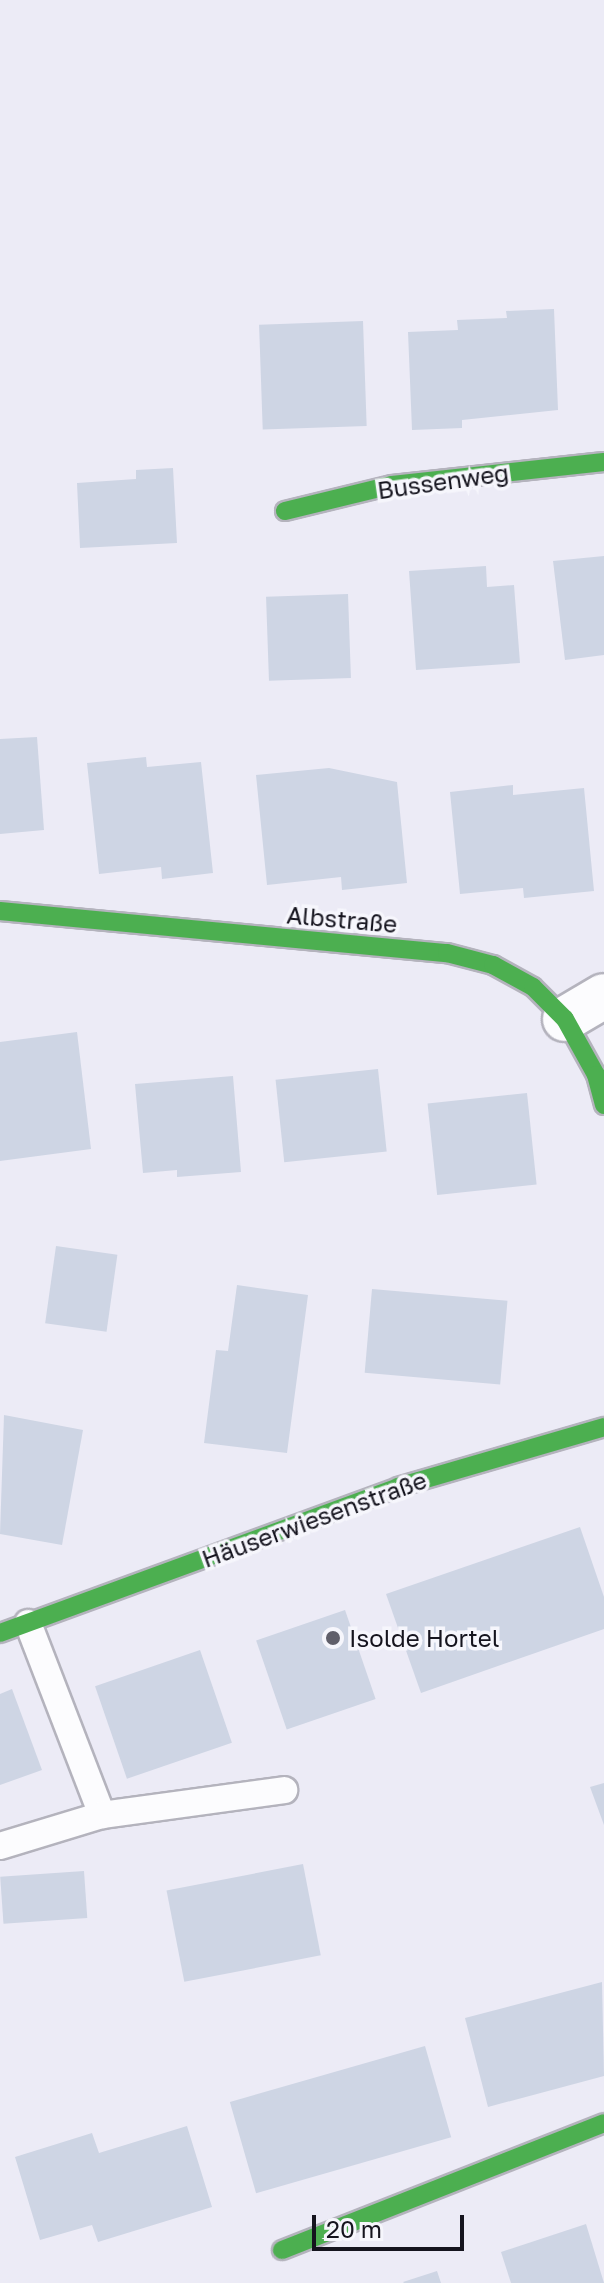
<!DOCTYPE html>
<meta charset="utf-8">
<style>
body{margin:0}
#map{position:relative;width:604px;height:2283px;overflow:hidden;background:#ecebf6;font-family:"Golos Text",sans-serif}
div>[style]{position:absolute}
.building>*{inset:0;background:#ced5e4;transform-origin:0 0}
.roads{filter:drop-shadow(2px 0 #b4b3bd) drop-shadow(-2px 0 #b4b3bd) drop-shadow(0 2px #b4b3bd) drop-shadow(0 -2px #b4b3bd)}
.lane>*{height:26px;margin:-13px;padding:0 13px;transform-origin:13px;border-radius:13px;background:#fcfcfe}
.street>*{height:44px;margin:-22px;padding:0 22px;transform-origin:22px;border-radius:22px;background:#fcfcfe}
.fast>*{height:18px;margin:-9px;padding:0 9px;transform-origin:9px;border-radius:9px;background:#4caf50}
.dots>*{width:22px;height:22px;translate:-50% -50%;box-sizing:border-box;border:4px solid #f6f6fc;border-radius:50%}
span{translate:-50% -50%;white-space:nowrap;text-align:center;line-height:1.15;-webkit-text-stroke:7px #f6f6fc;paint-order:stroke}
.street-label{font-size:24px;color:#15141e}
.poi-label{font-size:24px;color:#15141e}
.left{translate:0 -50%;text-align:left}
.scale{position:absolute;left:312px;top:2215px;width:152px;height:36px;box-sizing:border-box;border:4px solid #15141e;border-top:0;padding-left:10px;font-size:24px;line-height:28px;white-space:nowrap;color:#15141e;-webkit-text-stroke:6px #f6f6fc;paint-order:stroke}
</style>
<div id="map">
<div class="building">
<i style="clip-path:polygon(554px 309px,558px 410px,462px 420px,462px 428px,412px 430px,408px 332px,458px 330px,457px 320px,507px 318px,506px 311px)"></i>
<i style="left:363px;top:321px;width:105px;height:104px;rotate:88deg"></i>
<i style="clip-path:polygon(173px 468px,177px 543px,80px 548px,77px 483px,136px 479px,136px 470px)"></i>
<i style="clip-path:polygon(604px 556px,604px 655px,565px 660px,553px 561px)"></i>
<i style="clip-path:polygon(486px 566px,487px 587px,514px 585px,520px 663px,416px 670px,409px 571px)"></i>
<i style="left:348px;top:594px;width:84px;height:82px;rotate:88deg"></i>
<i style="clip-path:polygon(37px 737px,44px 830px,0 834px,0 739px)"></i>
<i style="clip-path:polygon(146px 757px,147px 767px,201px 762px,213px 873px,162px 879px,161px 867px,99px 874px,87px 763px)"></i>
<i style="clip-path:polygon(329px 768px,397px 782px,407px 883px,342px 890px,341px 877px,267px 885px,256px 775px)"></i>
<i style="clip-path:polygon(513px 785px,513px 795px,584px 788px,594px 891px,524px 898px,523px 888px,460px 894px,450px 792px)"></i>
<i style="clip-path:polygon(77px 1032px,91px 1149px,0 1161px,0 1042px)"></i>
<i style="left:378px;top:1069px;width:83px;height:103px;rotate:84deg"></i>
<i style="clip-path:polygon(233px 1076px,241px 1172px,177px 1177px,177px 1170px,143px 1173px,135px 1084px)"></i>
<i style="left:527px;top:1093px;width:92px;height:100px;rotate:84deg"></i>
<i style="left:56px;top:1246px;width:62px;height:78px;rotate:8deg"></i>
<i style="clip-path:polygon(237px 1285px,308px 1295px,287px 1453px,204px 1443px,216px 1350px,228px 1351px)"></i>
<i style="left:372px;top:1289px;width:136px;height:84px;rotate:5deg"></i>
<i style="clip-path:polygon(4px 1415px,83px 1430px,62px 1545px,0 1534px)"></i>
<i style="clip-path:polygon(580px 1527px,604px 1597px,604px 1629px,421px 1693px,386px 1594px)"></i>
<i style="left:345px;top:1610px;width:94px;height:94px;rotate:71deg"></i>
<i style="left:200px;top:1650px;width:98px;height:111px;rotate:71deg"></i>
<i style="clip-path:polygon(12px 1689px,42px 1770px,0 1785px,0 1694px)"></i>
<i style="clip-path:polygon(604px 1783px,604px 1825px,590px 1787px)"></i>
<i style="left:303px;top:1864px;width:93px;height:139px;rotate:79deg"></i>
<i style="left:84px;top:1871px;width:47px;height:84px;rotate:86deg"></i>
<i style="clip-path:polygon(602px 1982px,604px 2076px,488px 2107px,465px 2018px)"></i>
<i style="left:425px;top:2046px;width:95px;height:203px;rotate:74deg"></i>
<i style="clip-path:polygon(187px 2126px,212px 2207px,98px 2242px,92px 2225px,40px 2240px,15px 2157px,92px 2133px,99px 2153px)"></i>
<i style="clip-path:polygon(586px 2224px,604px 2283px,511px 2283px,501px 2252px)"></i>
<i style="clip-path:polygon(437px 2271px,441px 2283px,404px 2283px,403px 2282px)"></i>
</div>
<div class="roads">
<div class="lane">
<i style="left:28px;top:1623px;width:206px;rotate:68.9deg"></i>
<i style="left:102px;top:1815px;width:184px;rotate:-7.8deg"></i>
<i style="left:0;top:1846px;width:107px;rotate:-16.9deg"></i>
</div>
<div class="street">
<i style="left:565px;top:1019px;width:45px;rotate:-30.5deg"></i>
</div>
<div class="fast">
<i style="left:285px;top:511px;width:110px;rotate:-13.7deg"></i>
<i style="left:392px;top:485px;width:213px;rotate:-6.2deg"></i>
<i style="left:0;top:911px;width:449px;rotate:5.4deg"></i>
<i style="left:447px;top:953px;width:48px;rotate:14.6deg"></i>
<i style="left:493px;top:965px;width:46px;rotate:28.8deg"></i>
<i style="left:533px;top:987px;width:45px;rotate:45deg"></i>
<i style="left:565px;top:1019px;width:64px;rotate:61deg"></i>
<i style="left:596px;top:1075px;width:31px;rotate:75deg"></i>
<i style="left:0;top:1633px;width:424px;rotate:-20.1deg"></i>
<i style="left:398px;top:1487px;width:215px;rotate:-16.2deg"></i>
<i style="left:282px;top:2250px;width:346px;rotate:-21.5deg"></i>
</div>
</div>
<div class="dots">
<i style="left:333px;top:1638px;background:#605f6a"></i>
</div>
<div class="street-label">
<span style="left:443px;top:481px;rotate:-8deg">Bussenweg</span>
<span style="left:342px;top:919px;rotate:5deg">Albstraße</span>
<span style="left:314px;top:1519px;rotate:-20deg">Häuserwiesenstraße</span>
</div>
<div class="poi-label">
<span class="left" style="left:349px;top:1638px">Isolde Hortel</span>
</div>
<div class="scale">20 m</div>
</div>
